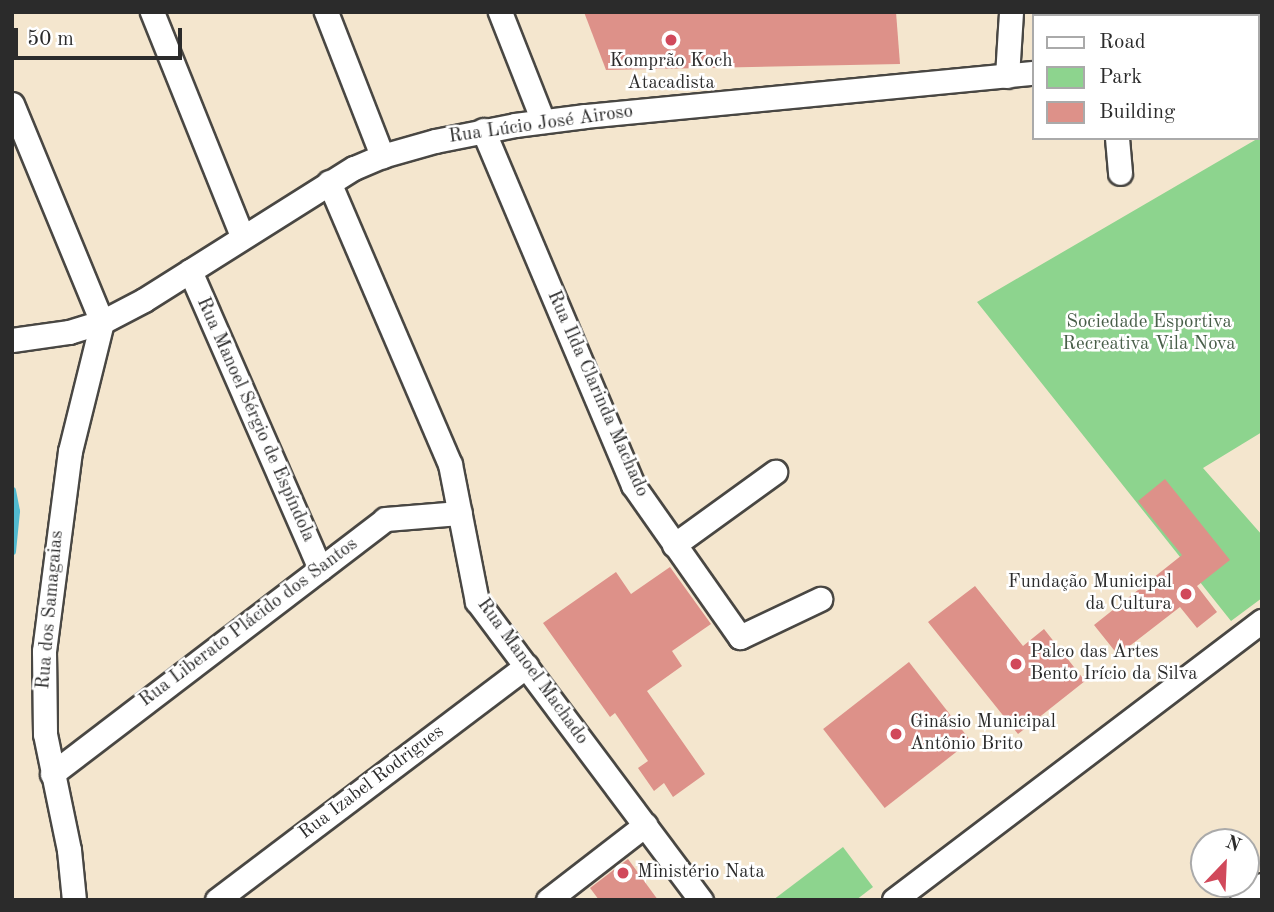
<!DOCTYPE html>
<meta charset="utf-8">
<style>
body{margin:0}
#map{position:relative;width:1274px;height:912px;overflow:hidden;background:#f4e6ce;font-family:"Old Standard TT",serif}
div>[style]{position:absolute}
.green>*{inset:0;background:#8dd48e}
.stream>*{height:7px;margin:-3.5px;padding:0 3.5px;transform-origin:3.5px;border-radius:3.5px;background:#52bad0}
.building>*{inset:0;background:#dd9189;transform-origin:0 0}
.roads{filter:drop-shadow(2px 0 #494743) drop-shadow(-2px 0 #494743) drop-shadow(0 2px #494743) drop-shadow(0 -2px #494743)}
.street>*{height:23px;margin:-11.5px;padding:0 11.5px;transform-origin:11.5px;border-radius:11.5px;background:#fff}
.dots>*{width:19px;height:19px;translate:-50% -50%;box-sizing:border-box;border:4px solid #fff;border-radius:50%}
span{translate:-50% -50%;white-space:nowrap;text-align:center;line-height:1.15;-webkit-text-stroke:5px #fff;paint-order:stroke}
.poi-label{font-size:19px;color:#2b2b2b}
.right{translate:-100% -50%;text-align:right}
.left{translate:0 -50%;text-align:left}
.street-label{font-size:19px;color:#2b2b2b}
.park-label{font-size:19px;color:#485e49}
.frame{position:absolute;inset:0;border:14px solid #2b2b2b;pointer-events:none}
.legend{position:absolute;left:1032px;top:14px;width:228px;height:126px;box-sizing:border-box;background:#fff;border:2px solid #aaa;margin:0;padding:9px 12px;list-style:none;font-size:21px;color:#2b2b2b}
.legend li{display:flex;align-items:center;gap:14px;height:35px}
.legend b{width:35px;border:2px solid #aaa}
.north{position:absolute;left:1190px;top:828px;width:70px;height:70px;box-sizing:border-box;background:#fff;border:2px solid #aaa;border-radius:50%;rotate:23deg;font-size:19px;font-weight:700;line-height:28px;text-align:center;color:#2b2b2b}
.north::after{content:'';display:block;margin:auto;width:24px;height:32px;background:#d1495b;clip-path:polygon(50% 0,100% 100%,50% 72%,0 100%)}
.scale{position:absolute;left:14px;top:28px;width:168px;height:32px;box-sizing:border-box;border:4px solid #2b2b2b;border-top:0;padding-left:9px;font-size:21px;line-height:24px;white-space:nowrap;color:#2b2b2b;-webkit-text-stroke:5px #fff;paint-order:stroke}
</style>
<div id="map">
<div class="green">
<i style="clip-path:polygon(1262px 136px,1262px 432px,1203px 468px,1262px 535px,1262px 598px,1231px 621px,977px 302px)"></i>
<i style="clip-path:polygon(843px 847px,873px 887px,856px 900px,773px 900px)"></i>
</div>
<div class="stream">
<i style="left:12px;top:490px;width:21px;rotate:79deg"></i>
<i style="left:16px;top:511px;width:40px;rotate:95.7deg"></i>
</div>
<div class="building">
<i style="clip-path:polygon(584px 12px,896px 12px,900px 64px,606px 70px)"></i>
<i style="clip-path:polygon(1165px 479px,1230px 560px,1197px 586px,1217px 612px,1197px 628px,1180px 607px,1118px 655px,1094px 625px,1182px 555px,1138px 501px)"></i>
<i style="clip-path:polygon(670px 567px,711px 624px,672px 651px,682px 666px,647px 691px,705px 774px,673px 797px,664px 783px,654px 791px,638px 768px,648px 761px,615px 713px,610px 717px,543px 623px,616px 572px,631px 594px)"></i>
<i style="clip-path:polygon(975px 586px,1023px 646px,1044px 629px,1085px 681px,1018px 734px,928px 622px)"></i>
<i style="left:909px;top:662px;width:100px;height:109px;rotate:52deg"></i>
<i style="clip-path:polygon(628px 859px,658px 900px,599px 900px,590px 888px)"></i>
</div>
<div class="roads">
<div class="street">
<i style="left:152px;top:12px;width:241px;rotate:68.1deg"></i>
<i style="left:326px;top:12px;width:155px;rotate:68.7deg"></i>
<i style="left:500px;top:12px;width:117px;rotate:68.5deg"></i>
<i style="left:1258px;top:51px;width:4px"></i>
<i style="left:1007px;top:76px;width:64px;rotate:-86.4deg"></i>
<i style="left:12px;top:104px;width:236px;rotate:67.6deg"></i>
<i style="left:102px;top:322px;width:133px;rotate:103.9deg"></i>
<i style="left:70px;top:451px;width:202px;rotate:97.4deg"></i>
<i style="left:44px;top:651px;width:83px;rotate:89.3deg"></i>
<i style="left:45px;top:734px;width:118px;rotate:78.3deg"></i>
<i style="left:69px;top:850px;width:50px;rotate:84.3deg"></i>
<i style="left:483px;top:130px;width:385px;rotate:67.1deg"></i>
<i style="left:633px;top:485px;width:186px;rotate:54.9deg"></i>
<i style="left:740px;top:637px;width:89px;rotate:-25.4deg"></i>
<i style="left:1117px;top:138px;width:35px;rotate:85deg"></i>
<i style="left:329px;top:182px;width:307px;rotate:66.8deg"></i>
<i style="left:450px;top:464px;width:140px;rotate:78.9deg"></i>
<i style="left:477px;top:601px;width:374px;rotate:53.2deg"></i>
<i style="left:190px;top:271px;width:325px;rotate:66.4deg"></i>
<i style="left:12px;top:340px;width:58px;rotate:-8deg"></i>
<i style="left:69px;top:332px;width:34px;rotate:-17deg"></i>
<i style="left:102px;top:322px;width:47px;rotate:-27.6deg"></i>
<i style="left:144px;top:300px;width:248px;rotate:-32.2deg"></i>
<i style="left:354px;top:168px;width:30px;rotate:-23deg"></i>
<i style="left:382px;top:156px;width:55px;rotate:-15.8deg"></i>
<i style="left:435px;top:141px;width:82px;rotate:-11.3deg"></i>
<i style="left:515px;top:125px;width:71px;rotate:-7.3deg"></i>
<i style="left:585px;top:116px;width:451px;rotate:-5.5deg"></i>
<i style="left:674px;top:545px;width:125px;rotate:-35.9deg"></i>
<i style="left:52px;top:774px;width:419px;rotate:-37.4deg"></i>
<i style="left:385px;top:519px;width:75px;rotate:-4.6deg"></i>
<i style="left:217px;top:900px;width:388px;rotate:-37.1deg"></i>
<i style="left:548px;top:900px;width:123px;rotate:-37.7deg"></i>
<i style="left:894px;top:900px;width:462px;rotate:-37.2deg"></i>
<i style="left:1242px;top:900px;width:25px;rotate:-37deg"></i>
</div>
</div>
<div class="dots">
<i style="left:671px;top:40px;background:#d1495b"></i>
<i style="left:1186px;top:594px;background:#d1495b"></i>
<i style="left:1016px;top:664px;background:#d1495b"></i>
<i style="left:896px;top:734px;background:#d1495b"></i>
<i style="left:623px;top:873px;background:#d1495b"></i>
</div>
<div class="poi-label">
<span style="left:671px;top:73px">Komprão Koch<br>Atacadista</span>
<span class="right" style="left:1172px;top:594px">Fundação Municipal<br>da Cultura</span>
<span class="left" style="left:1030px;top:664px">Palco das Artes<br>Bento Irício da Silva</span>
<span class="left" style="left:910px;top:734px">Ginásio Municipal<br>Antônio Brito</span>
<span class="left" style="left:637px;top:873px">Ministério Nata</span>
</div>
<div class="street-label">
<span style="left:541px;top:125px;rotate:-8deg">Rua Lúcio José Airoso</span>
<span style="left:597px;top:394px;rotate:66deg">Rua Ilda Clarinda Machado</span>
<span style="left:255px;top:420px;rotate:66deg">Rua Manoel Sérgio de Espíndola</span>
<span style="left:51px;top:610px;rotate:-85deg">Rua dos Samagaias</span>
<span style="left:249px;top:623px;rotate:-37deg">Rua Liberato Plácido dos Santos</span>
<span style="left:532px;top:672px;rotate:54deg">Rua Manoel Machado</span>
<span style="left:372px;top:783px;rotate:-37deg">Rua Izabel Rodrigues</span>
</div>
<div class="park-label">
<span style="left:1149px;top:334px">Sociedade Esportiva<br>Recreativa Vila Nova</span>
</div>
<div class="frame"></div>
<ul class="legend">
<li><b style="height:9px;background:#fff"></b>Road</li>
<li><b style="height:19px;background:#8dd48e"></b>Park</li>
<li><b style="height:19px;background:#dd9189"></b>Building</li>
</ul>
<div class="north">N</div>
<div class="scale">50 m</div>
</div>
